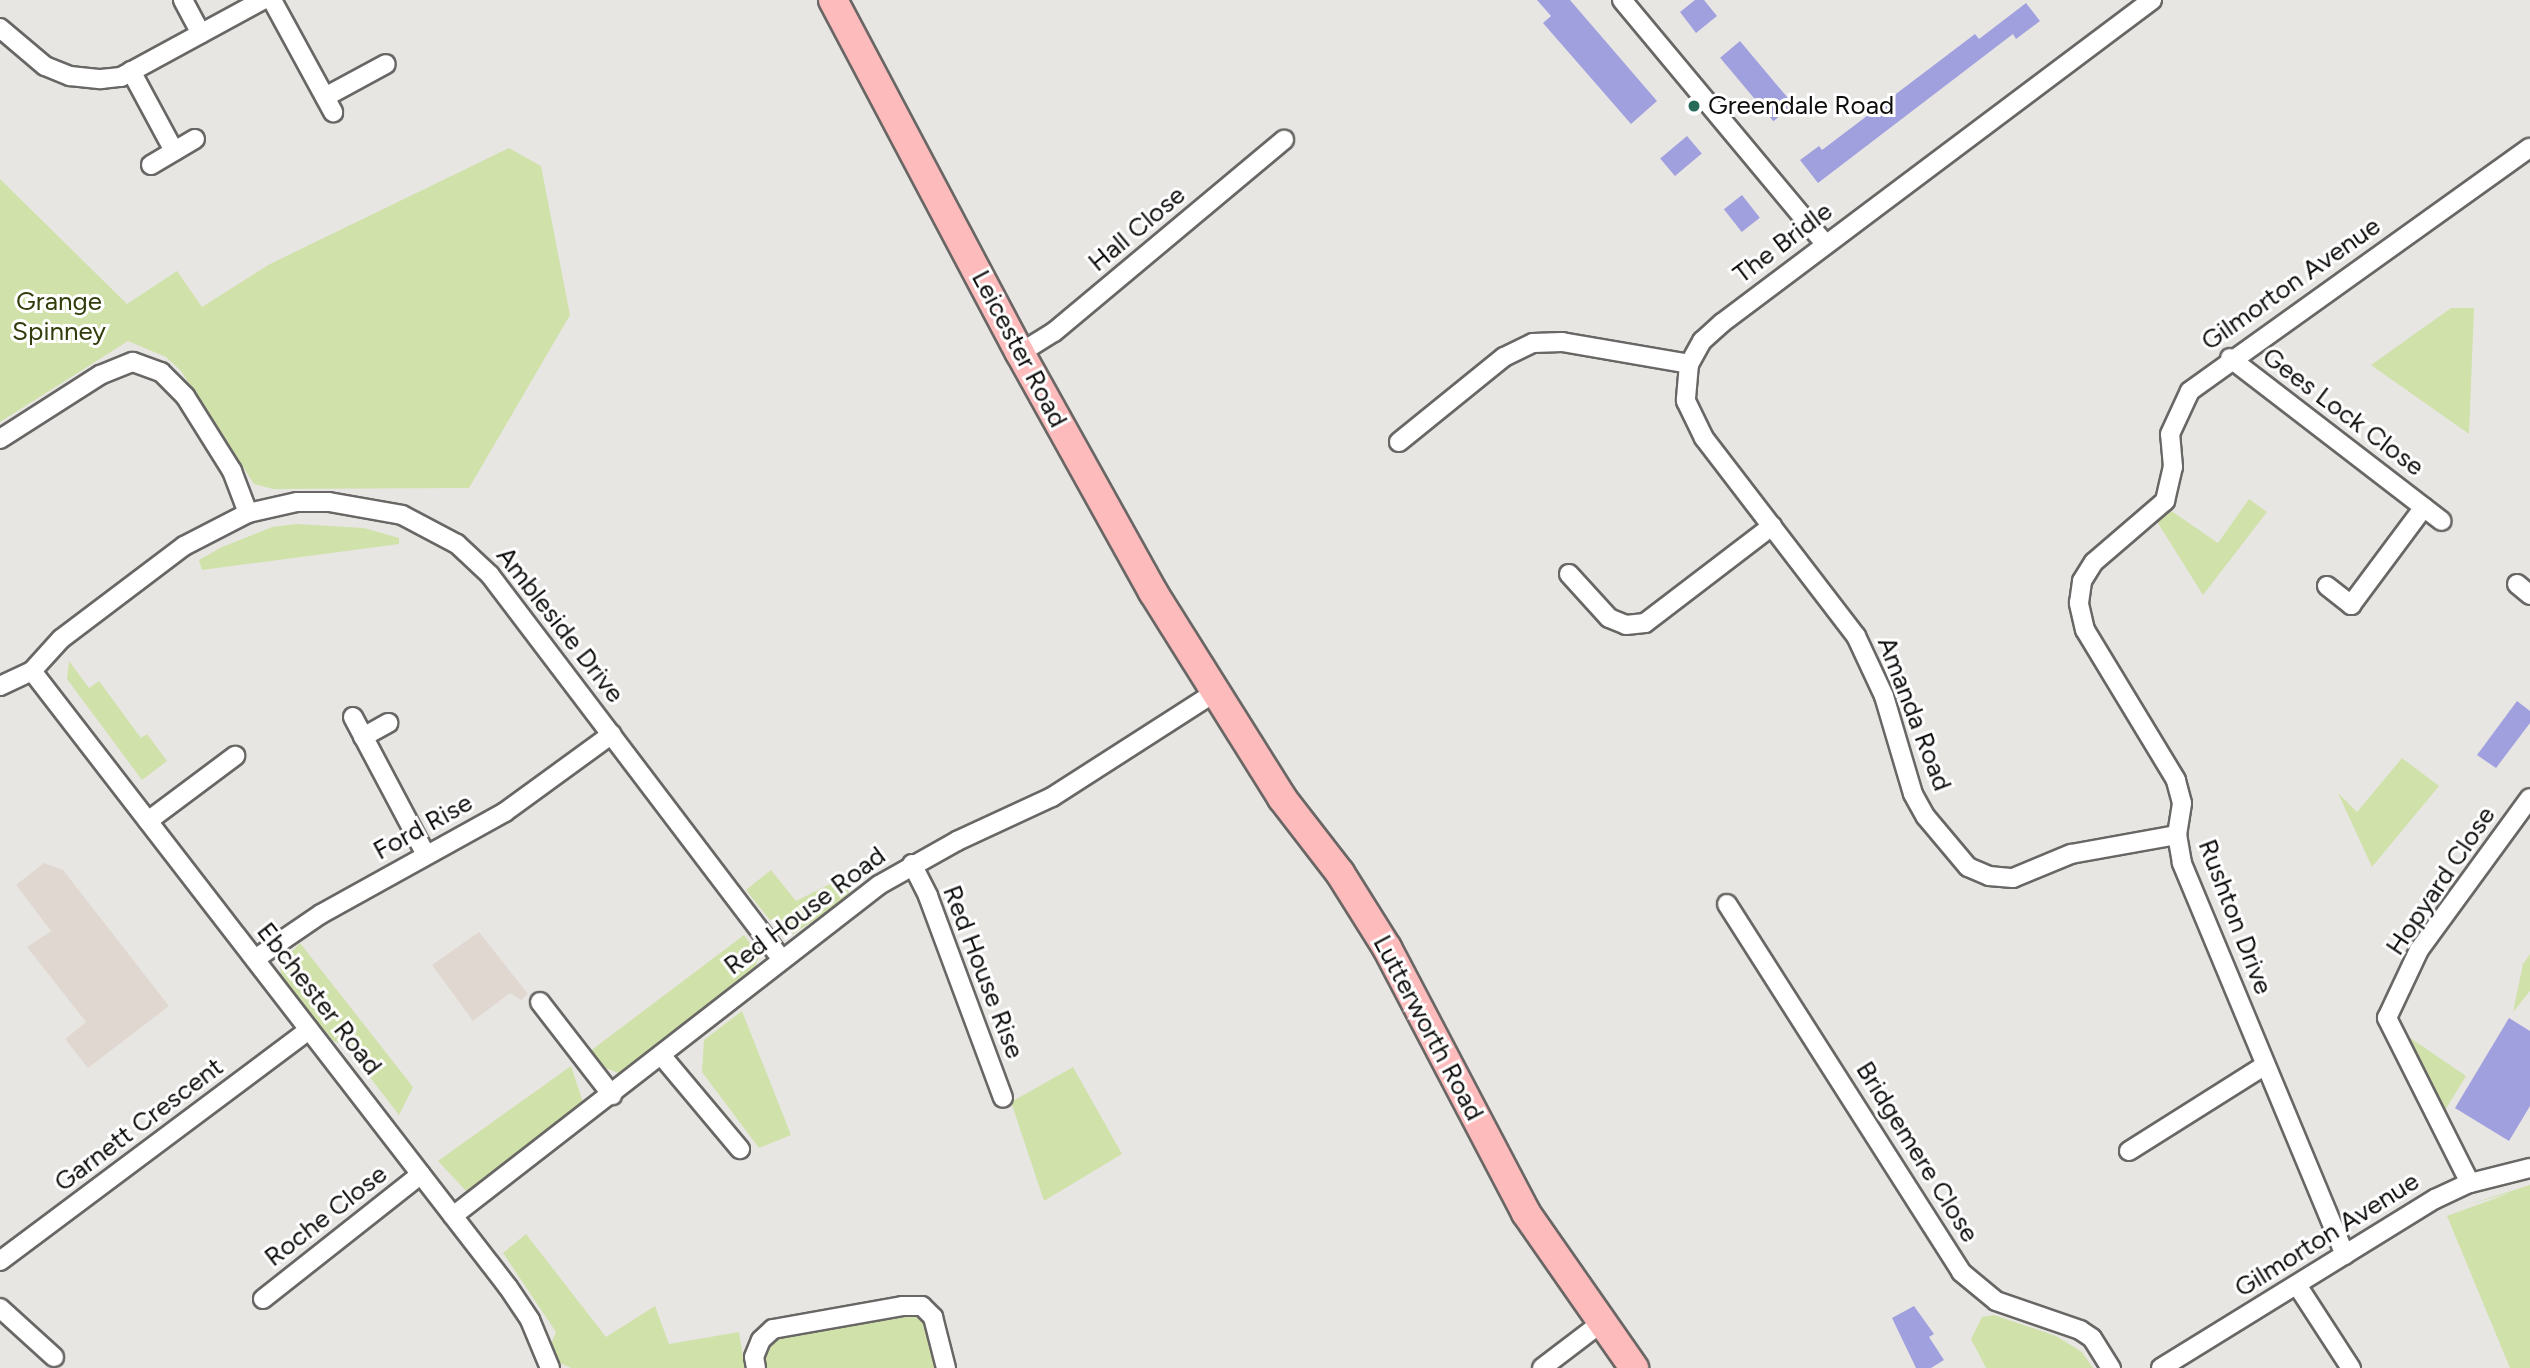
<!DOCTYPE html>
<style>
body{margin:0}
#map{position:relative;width:2530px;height:1368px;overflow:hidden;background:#e8e6e3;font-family:Figtree,sans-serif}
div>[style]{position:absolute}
.built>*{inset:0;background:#e0d7d0}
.green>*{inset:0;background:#d0e1aa}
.building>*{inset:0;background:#a1a0df;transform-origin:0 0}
.roads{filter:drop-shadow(2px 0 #696765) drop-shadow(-2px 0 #696765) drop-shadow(0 2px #696765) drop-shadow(0 -2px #696765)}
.minor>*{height:18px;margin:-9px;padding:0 9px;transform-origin:9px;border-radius:9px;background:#fff}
.primary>*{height:28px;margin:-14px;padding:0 14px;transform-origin:14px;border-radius:14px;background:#febbbc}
.dots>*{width:19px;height:19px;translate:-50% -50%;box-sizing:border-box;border:4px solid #fff;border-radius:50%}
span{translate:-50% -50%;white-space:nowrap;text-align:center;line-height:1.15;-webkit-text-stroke:6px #fff;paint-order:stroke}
.poi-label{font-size:26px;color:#0f0e0d}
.left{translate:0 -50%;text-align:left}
.street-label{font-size:26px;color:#0f0e0d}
.park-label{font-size:26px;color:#323d0c}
</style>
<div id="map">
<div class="built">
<i style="clip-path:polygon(44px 863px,63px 870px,169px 1006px,88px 1068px,65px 1039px,86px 1022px,27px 947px,51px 931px,16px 885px)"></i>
<i style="clip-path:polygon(479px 932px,528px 994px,521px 1000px,510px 993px,473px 1021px,432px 965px)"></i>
</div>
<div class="green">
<i style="clip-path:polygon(509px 148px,541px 166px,570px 315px,469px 488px,273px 489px,254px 484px,181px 371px,166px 357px,128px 341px,0 422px,0 179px,127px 304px,177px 271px,202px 307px,270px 264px)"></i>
<i style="clip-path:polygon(2451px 308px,2474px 308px,2469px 434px,2371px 365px)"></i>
<i style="clip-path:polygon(2249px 499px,2267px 512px,2203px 595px,2156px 520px,2167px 508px,2218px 543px)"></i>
<i style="clip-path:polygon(296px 524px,364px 528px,399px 538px,399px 544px,202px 570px,199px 560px,222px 547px,272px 527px)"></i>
<i style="clip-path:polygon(69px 661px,89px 688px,99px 681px,141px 738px,147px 734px,167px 761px,142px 780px,67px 679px)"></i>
<i style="clip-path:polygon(2402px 758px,2439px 786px,2372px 867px,2338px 793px,2357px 812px)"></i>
<i style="clip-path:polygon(771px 870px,796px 901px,842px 878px,851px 896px,793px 934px,769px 919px,746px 890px)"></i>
<i style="clip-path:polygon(744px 935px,759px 956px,753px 974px,627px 1070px,618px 1073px,599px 1065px,589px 1052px)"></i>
<i style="clip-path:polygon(300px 943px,413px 1087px,399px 1115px,345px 1045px,333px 1041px,281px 976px,280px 964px)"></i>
<i style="clip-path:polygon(2530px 954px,2530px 991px,2513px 1012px,2523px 964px)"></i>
<i style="clip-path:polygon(742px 1011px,791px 1135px,759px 1148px,702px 1072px,704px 1040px)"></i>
<i style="clip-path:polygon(2397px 1029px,2466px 1076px,2442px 1115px)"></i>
<i style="clip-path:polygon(571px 1066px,583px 1102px,478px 1186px,467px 1192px,438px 1161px)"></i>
<i style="clip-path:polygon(1073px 1067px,1122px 1154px,1044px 1201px,1011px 1102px)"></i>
<i style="clip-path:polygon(2530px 1185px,2530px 1368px,2510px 1368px,2447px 1216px,2513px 1192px,2467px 1205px)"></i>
<i style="clip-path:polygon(526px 1234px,606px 1337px,655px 1306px,669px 1344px,739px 1332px,745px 1368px,571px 1368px,560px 1363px,551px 1344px,556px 1332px,503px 1253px)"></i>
<i style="clip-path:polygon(922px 1306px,944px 1368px,757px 1368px,761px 1340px)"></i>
<i style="clip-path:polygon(1994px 1315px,2056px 1336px,2082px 1352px,2093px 1368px,1986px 1368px,1971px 1339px,1982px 1317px)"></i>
</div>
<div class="building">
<i style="clip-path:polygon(1537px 0,1570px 0,1657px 101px,1631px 124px,1543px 23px,1551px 16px)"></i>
<i style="clip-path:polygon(1695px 0,1704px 0,1717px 16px,1696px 33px,1680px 12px)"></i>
<i style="clip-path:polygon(2026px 3px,2040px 21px,2016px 39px,2013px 34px,1818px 183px,1800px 160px,1819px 146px,1822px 150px,1975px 34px,1979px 39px)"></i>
<i style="left:1740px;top:41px;width:83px;height:26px;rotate:50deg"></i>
<i style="left:1687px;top:136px;width:23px;height:35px;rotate:50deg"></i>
<i style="left:1742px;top:195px;width:29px;height:23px;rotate:52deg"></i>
<i style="clip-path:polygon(2517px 701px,2530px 711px,2530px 723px,2496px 768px,2477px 755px)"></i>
<i style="clip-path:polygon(2509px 1018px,2530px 1031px,2530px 1106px,2509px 1141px,2455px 1108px)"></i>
<i style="clip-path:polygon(1914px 1306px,1934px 1334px,1929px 1337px,1944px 1360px,1931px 1368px,1916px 1368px,1892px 1318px)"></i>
</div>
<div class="roads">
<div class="minor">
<i style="left:183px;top:0;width:38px;rotate:62deg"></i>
<i style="left:272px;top:0;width:128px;rotate:61.4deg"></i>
<i style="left:1622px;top:0;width:317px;rotate:50.2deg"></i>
<i style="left:2152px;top:0;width:538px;rotate:143.09deg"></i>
<i style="left:1722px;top:323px;width:27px;rotate:138deg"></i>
<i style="left:1702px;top:341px;width:26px;rotate:119deg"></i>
<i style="left:1689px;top:364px;width:37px;rotate:95deg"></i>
<i style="left:1686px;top:401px;width:41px;rotate:64.1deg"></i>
<i style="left:1704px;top:438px;width:250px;rotate:52.5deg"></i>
<i style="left:1856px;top:636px;width:66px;rotate:65deg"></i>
<i style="left:1884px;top:696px;width:102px;rotate:73.5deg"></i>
<i style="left:1913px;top:794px;width:26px;rotate:61deg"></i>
<i style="left:1926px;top:817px;width:65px;rotate:50deg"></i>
<i style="left:1968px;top:867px;width:23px;rotate:23deg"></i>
<i style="left:1989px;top:876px;width:24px;rotate:5deg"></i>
<i style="left:2013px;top:878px;width:63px;rotate:-22.5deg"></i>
<i style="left:2071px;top:854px;width:108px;rotate:-10.2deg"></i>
<i style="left:0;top:28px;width:59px;rotate:40.2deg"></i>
<i style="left:45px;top:66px;width:27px;rotate:22deg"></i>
<i style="left:70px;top:76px;width:31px;rotate:6deg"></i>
<i style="left:101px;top:79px;width:20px;rotate:-6deg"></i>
<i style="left:121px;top:77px;width:162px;rotate:-28.5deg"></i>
<i style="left:131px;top:71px;width:91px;rotate:61.7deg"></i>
<i style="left:325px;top:97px;width:69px;rotate:-28.4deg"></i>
<i style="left:151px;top:165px;width:51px;rotate:-30.6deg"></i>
<i style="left:1020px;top:353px;width:40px;rotate:-32deg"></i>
<i style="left:1054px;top:332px;width:300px;rotate:-39.9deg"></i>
<i style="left:2230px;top:358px;width:267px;rotate:37.6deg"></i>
<i style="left:0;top:439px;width:119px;rotate:-32.6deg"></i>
<i style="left:100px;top:375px;width:35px;rotate:-22deg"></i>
<i style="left:133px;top:362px;width:30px;rotate:20deg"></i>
<i style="left:161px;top:372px;width:34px;rotate:45deg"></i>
<i style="left:185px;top:396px;width:89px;rotate:57.9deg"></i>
<i style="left:232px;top:471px;width:45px;rotate:69.1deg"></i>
<i style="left:1399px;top:442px;width:135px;rotate:-39deg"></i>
<i style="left:1504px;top:357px;width:32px;rotate:-26deg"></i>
<i style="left:1533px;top:343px;width:29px;rotate:-2deg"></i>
<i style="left:1562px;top:342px;width:129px;rotate:9.8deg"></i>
<i style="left:1569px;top:574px;width:59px;rotate:47.7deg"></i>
<i style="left:1609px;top:618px;width:18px;rotate:22deg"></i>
<i style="left:1626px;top:625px;width:19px;rotate:-6deg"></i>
<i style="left:1645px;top:623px;width:160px;rotate:-37.4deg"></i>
<i style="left:2517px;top:584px;width:17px;rotate:40deg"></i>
<i style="left:2327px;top:586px;width:31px;rotate:38deg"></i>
<i style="left:2351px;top:605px;width:122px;rotate:-53.3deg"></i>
<i style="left:32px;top:671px;width:778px;rotate:52.31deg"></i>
<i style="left:508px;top:1287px;width:40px;rotate:56deg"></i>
<i style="left:530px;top:1320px;width:52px;rotate:67.4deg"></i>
<i style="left:0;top:686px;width:35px;rotate:-25deg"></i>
<i style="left:32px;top:671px;width:43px;rotate:-47.8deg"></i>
<i style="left:61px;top:639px;width:154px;rotate:-37.1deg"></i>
<i style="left:184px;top:546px;width:72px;rotate:-27.3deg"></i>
<i style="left:248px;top:513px;width:50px;rotate:-12.7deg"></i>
<i style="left:297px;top:502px;width:32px"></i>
<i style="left:329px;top:502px;width:74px;rotate:10.1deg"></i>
<i style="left:402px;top:515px;width:62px;rotate:27.8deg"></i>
<i style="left:457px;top:544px;width:45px;rotate:43.2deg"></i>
<i style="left:490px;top:575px;width:482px;rotate:52.8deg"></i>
<i style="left:353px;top:717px;width:156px;rotate:62.1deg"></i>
<i style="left:363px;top:737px;width:29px;rotate:-29deg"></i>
<i style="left:148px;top:821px;width:109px;rotate:-36.8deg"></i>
<i style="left:912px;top:864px;width:36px;rotate:63deg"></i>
<i style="left:928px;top:896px;width:215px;rotate:69.6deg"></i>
<i style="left:1727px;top:904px;width:436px;rotate:57.5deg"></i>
<i style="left:1961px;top:1272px;width:45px;rotate:39.6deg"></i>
<i style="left:1996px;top:1301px;width:89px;rotate:19deg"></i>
<i style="left:2080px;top:1330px;width:14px;rotate:34deg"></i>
<i style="left:2092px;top:1338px;width:36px;rotate:58deg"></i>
<i style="left:255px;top:959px;width:80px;rotate:-34.3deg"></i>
<i style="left:321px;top:914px;width:210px;rotate:-29deg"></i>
<i style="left:505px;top:812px;width:132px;rotate:-36.1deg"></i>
<i style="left:540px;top:1002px;width:118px;rotate:52.3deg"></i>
<i style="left:661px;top:1055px;width:123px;rotate:50deg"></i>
<i style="left:2129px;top:1151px;width:160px;rotate:-32.2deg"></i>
<i style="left:2470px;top:1183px;width:185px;rotate:-116.7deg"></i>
<i style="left:2387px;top:1018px;width:75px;rotate:-64.8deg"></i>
<i style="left:2419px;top:950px;width:188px;rotate:-53.9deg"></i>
<i style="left:453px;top:1216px;width:539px;rotate:-37.85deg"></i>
<i style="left:879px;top:885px;width:90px;rotate:-29.4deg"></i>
<i style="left:957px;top:841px;width:105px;rotate:-24.9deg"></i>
<i style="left:1052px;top:797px;width:196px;rotate:-32.7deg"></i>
<i style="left:2345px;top:1255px;width:425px;rotate:-112.6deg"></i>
<i style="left:2182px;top:863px;width:28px;rotate:-100deg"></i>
<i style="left:2177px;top:835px;width:32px;rotate:-81deg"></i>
<i style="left:2182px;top:803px;width:24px;rotate:-105deg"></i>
<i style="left:2176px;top:780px;width:175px;rotate:-121.2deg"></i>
<i style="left:2085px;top:630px;width:28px;rotate:-103deg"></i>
<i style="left:2079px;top:603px;width:22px;rotate:-82deg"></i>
<i style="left:2082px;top:581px;width:22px;rotate:-58deg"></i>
<i style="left:2094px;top:562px;width:94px;rotate:-40.7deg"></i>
<i style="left:2165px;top:501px;width:35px;rotate:-77deg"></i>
<i style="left:2173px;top:467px;width:33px;rotate:-95deg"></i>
<i style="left:2170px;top:434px;width:47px;rotate:-65.1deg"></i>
<i style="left:2190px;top:391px;width:418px;rotate:-35.6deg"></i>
<i style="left:0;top:1261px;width:386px;rotate:-36.8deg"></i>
<i style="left:2297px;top:1285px;width:99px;rotate:57deg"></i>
<i style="left:263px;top:1299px;width:201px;rotate:-38.3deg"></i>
<i style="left:0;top:1308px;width:73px;rotate:42.2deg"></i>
<i style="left:756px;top:1368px;width:11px;rotate:-100deg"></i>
<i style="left:754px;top:1357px;width:18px;rotate:-68deg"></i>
<i style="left:761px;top:1340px;width:16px;rotate:-43deg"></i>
<i style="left:773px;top:1329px;width:131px;rotate:-10.1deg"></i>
<i style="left:902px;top:1306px;width:20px"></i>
<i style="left:922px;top:1306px;width:16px;rotate:45deg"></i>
<i style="left:933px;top:1317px;width:53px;rotate:75.7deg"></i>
<i style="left:1542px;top:1368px;width:74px;rotate:-37.3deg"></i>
<i style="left:2161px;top:1368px;width:322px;rotate:-31.7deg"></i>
<i style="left:2435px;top:1199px;width:38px;rotate:-25deg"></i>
<i style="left:2470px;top:1183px;width:62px;rotate:-14deg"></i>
</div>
<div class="primary">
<i style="left:833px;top:0;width:399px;rotate:62.1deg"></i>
<i style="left:1020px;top:353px;width:274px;rotate:60.9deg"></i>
<i style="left:1153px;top:592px;width:243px;rotate:57.9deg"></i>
<i style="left:1282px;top:798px;width:95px;rotate:52.3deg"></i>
<i style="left:1340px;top:873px;width:89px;rotate:57.9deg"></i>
<i style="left:1387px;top:948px;width:299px;rotate:62.3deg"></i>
<i style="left:1526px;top:1213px;width:189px;rotate:55.1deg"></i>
</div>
</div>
<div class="dots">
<i style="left:1694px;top:106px;background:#286a5a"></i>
</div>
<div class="poi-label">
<span class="left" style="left:1708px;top:106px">Greendale Road</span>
</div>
<div class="street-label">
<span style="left:1137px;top:229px;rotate:-40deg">Hall Close</span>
<span style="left:1783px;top:243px;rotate:-37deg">The Bridle</span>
<span style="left:2291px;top:284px;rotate:-35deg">Gilmorton Avenue</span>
<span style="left:1019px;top:349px;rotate:62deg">Leicester Road</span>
<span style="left:2343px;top:412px;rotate:37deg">Gees Lock Close</span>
<span style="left:560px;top:625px;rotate:52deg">Ambleside Drive</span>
<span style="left:1914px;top:714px;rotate:69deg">Amanda Road</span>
<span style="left:423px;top:827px;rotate:-29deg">Ford Rise</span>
<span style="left:2441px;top:881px;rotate:-56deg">Hopyard Close</span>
<span style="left:805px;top:911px;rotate:-37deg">Red House Road</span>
<span style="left:2235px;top:917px;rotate:69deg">Rushton Drive</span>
<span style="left:983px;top:972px;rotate:69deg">Red House Rise</span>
<span style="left:319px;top:999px;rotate:52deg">Ebchester Road</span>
<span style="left:1428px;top:1028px;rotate:62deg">Lutterworth Road</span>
<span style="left:139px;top:1125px;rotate:-37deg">Garnett Crescent</span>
<span style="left:1917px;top:1152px;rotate:58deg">Bridgemere Close</span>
<span style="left:326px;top:1216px;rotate:-38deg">Roche Close</span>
<span style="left:2327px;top:1235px;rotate:-32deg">Gilmorton Avenue</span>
</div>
<div class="park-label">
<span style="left:59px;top:317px">Grange<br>Spinney</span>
</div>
</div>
